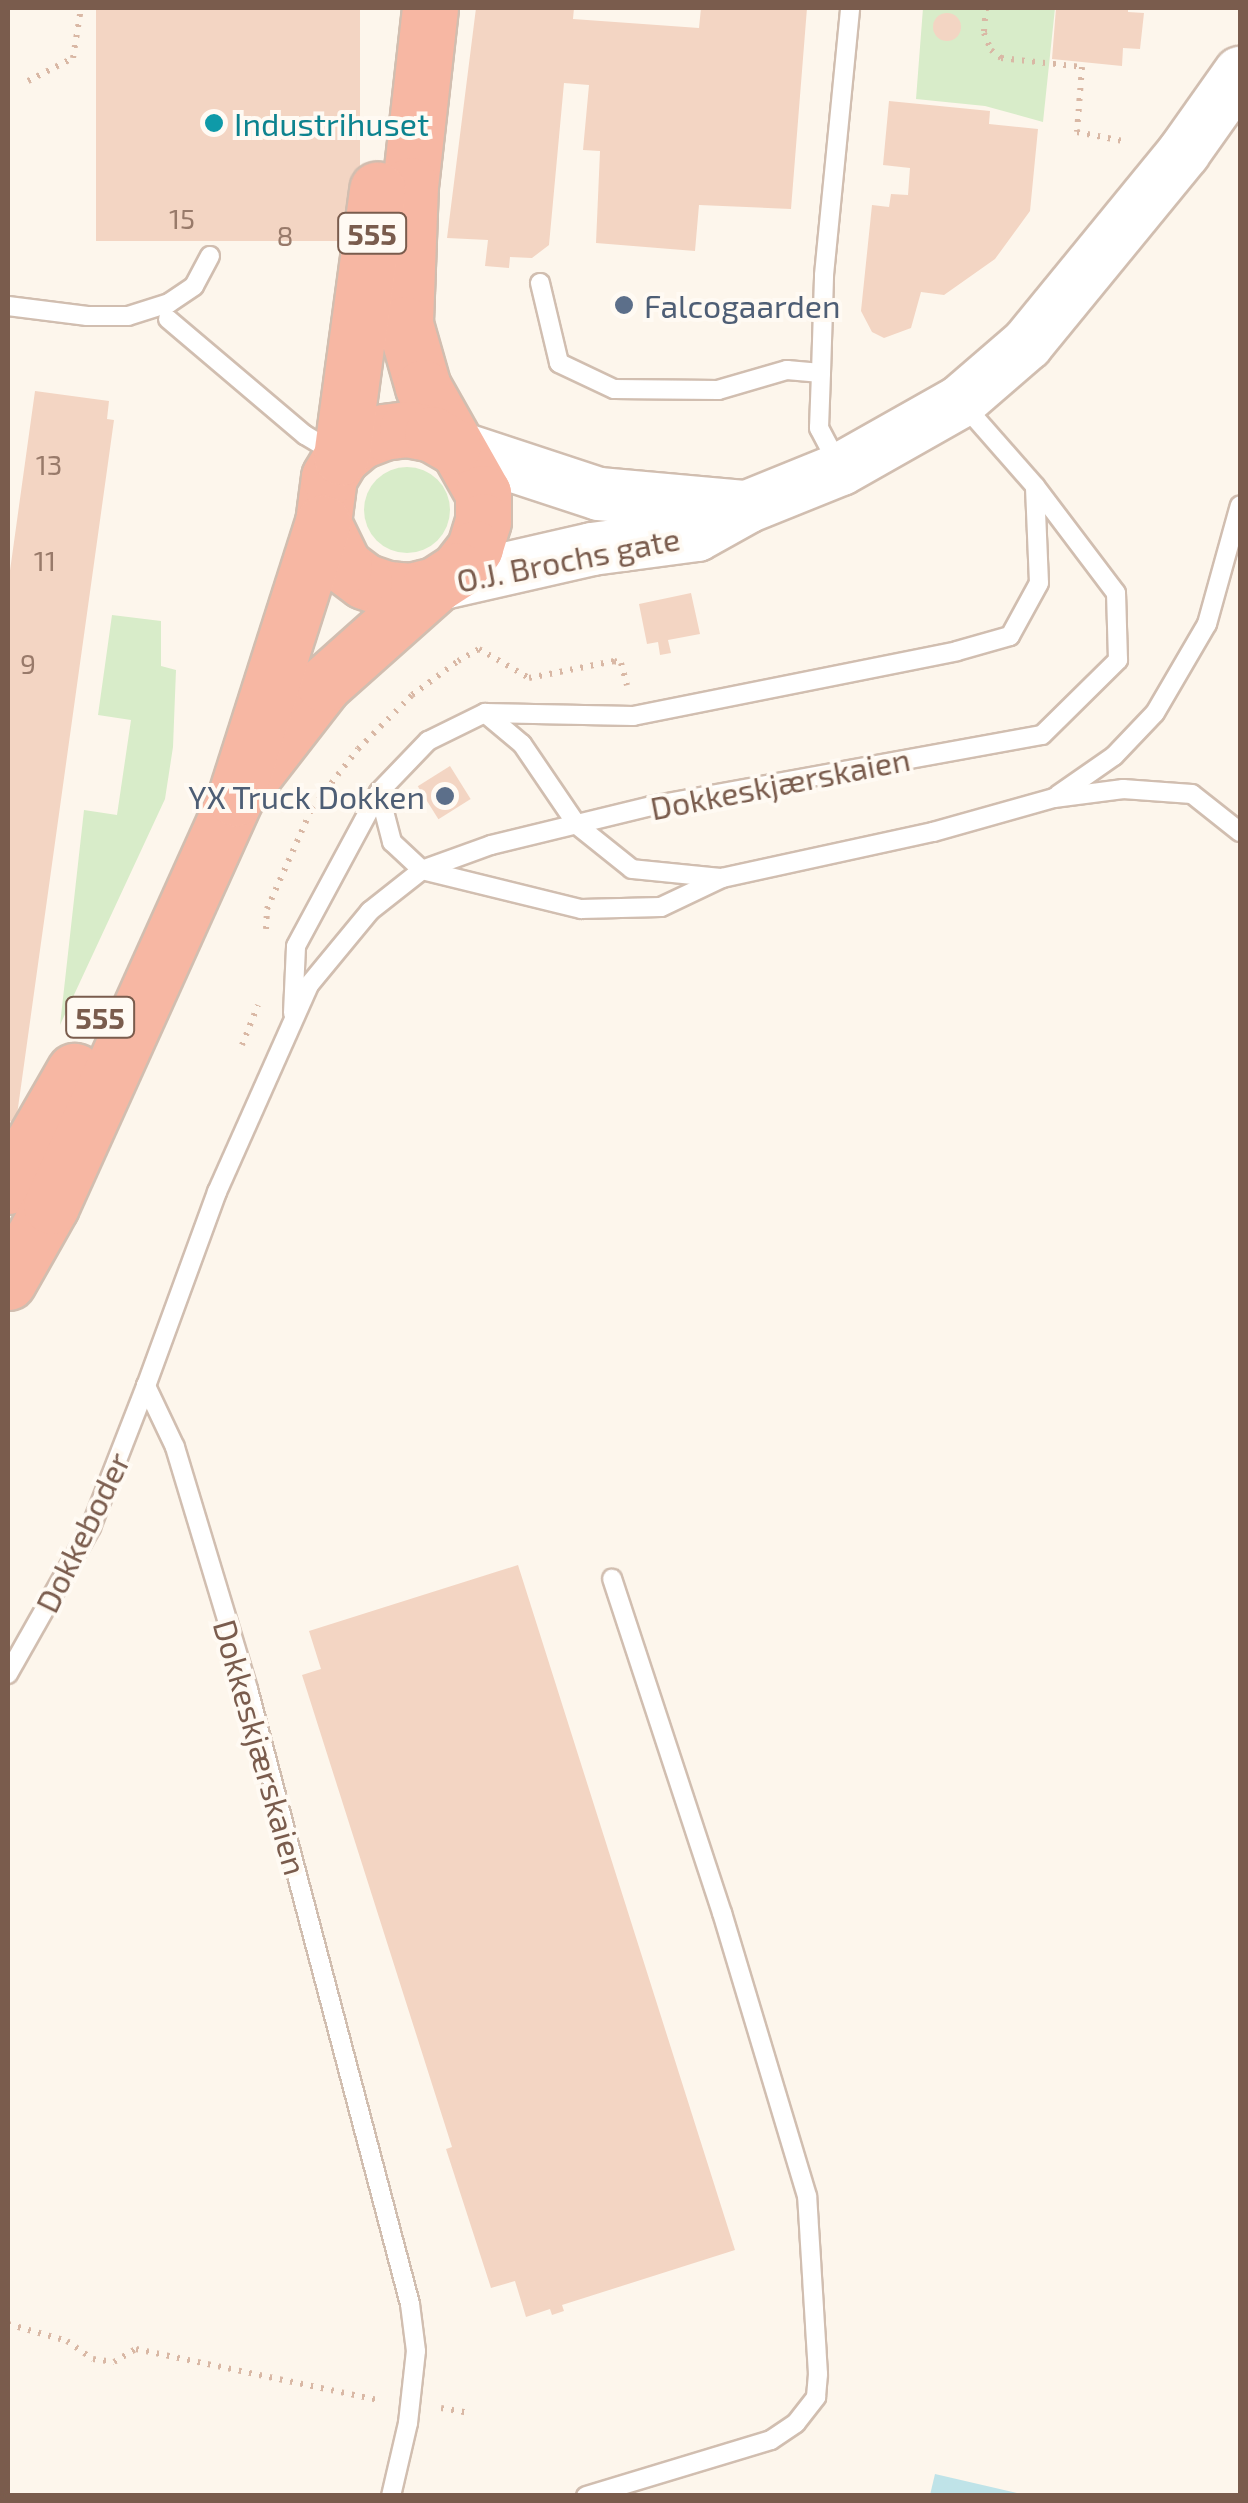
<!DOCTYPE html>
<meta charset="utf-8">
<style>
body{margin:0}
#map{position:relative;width:1248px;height:2503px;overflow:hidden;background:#fdf6ec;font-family:"Exo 2",sans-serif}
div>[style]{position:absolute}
.green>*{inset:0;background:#d8ecc9}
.round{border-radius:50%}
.water>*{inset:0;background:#bfe3e8}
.building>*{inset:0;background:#f3d5c3;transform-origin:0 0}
.path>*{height:6px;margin-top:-3px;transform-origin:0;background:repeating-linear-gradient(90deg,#d9b8a5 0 2.5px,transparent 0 10.5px)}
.roads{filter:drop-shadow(2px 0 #d1beb0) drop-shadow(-2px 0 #d1beb0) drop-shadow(0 2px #d1beb0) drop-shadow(0 -2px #d1beb0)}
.lane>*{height:18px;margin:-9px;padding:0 9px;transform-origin:9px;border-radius:9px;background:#fff}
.secondary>*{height:52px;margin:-26px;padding:0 26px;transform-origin:26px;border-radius:26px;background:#fff}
.highway>*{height:55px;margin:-27.5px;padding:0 27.5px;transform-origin:27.5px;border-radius:27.5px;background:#f7b7a3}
.dots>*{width:28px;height:28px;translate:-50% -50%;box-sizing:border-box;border:5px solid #fffaf3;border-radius:50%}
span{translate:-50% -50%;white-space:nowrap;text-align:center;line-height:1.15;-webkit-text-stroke:8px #fffaf3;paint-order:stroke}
.number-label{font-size:28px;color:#987a6a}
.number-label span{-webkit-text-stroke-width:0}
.shield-label span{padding:2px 8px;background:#fffaf3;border:2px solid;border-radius:8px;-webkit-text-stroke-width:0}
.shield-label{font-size:30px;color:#7a5c4d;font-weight:700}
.culture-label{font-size:32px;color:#0d838f}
.left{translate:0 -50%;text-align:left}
.service-label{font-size:32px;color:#4e5e75}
.right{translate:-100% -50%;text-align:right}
.street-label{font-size:32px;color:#7a5c4d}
.frame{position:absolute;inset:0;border:10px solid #7a5c4d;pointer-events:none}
</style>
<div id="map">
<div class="green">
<i style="clip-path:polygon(923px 8px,1055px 8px,1043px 122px,985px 106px,916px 99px)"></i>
<i class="round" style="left:364px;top:467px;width:86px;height:86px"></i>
<i style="clip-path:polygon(112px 615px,161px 621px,161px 666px,176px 670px,173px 747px,165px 799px,60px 1025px,84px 810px,117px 815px,131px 720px,98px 715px)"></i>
</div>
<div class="water">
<i style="clip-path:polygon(935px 2474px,1025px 2495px,930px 2495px)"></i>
</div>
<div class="building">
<i style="left:96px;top:8px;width:264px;height:233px"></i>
<i style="clip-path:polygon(476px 8px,574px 8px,573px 19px,699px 28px,701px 8px,807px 8px,791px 209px,699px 205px,695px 251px,596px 243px,600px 151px,583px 150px,589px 85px,564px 83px,549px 245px,532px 258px,510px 257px,509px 268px,485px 266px,488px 240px,447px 238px)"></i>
<i style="clip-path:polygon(1056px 8px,1128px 8px,1128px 12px,1144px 13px,1140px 49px,1123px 48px,1122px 66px,1052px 59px)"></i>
<i class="round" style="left:933px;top:13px;width:28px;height:28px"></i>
<i style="clip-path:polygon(889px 101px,990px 111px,989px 124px,1038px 129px,1030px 211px,995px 259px,944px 295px,921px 292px,911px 328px,884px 338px,872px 332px,861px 311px,872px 205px,889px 207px,891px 194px,908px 195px,910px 168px,883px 165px)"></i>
<i style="clip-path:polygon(35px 391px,109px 401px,107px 419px,114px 420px,16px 1122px,8px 1121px,8px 585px)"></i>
<i style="clip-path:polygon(691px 593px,700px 634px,668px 640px,671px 653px,660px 655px,658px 642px,647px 644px,639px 604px)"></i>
<i style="left:450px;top:766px;width:39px;height:38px;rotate:58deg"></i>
<i style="clip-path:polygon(518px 1565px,735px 2250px,562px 2305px,564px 2311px,552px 2315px,550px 2309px,526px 2317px,515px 2281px,491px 2288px,446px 2149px,452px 2147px,302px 1675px,321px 1669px,309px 1631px)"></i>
</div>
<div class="path">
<i style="left:986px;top:8px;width:25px;rotate:95deg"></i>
<i style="left:984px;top:33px;width:18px;rotate:68deg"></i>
<i style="left:991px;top:50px;width:13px;rotate:39deg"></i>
<i style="left:1001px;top:58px;width:81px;rotate:6.3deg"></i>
<i style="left:1082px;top:67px;width:65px;rotate:94.4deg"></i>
<i style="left:1077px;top:132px;width:52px;rotate:11.1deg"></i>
<i style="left:28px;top:81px;width:51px;rotate:-27.1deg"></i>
<i style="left:73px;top:58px;width:51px;rotate:-80.9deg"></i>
<i style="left:266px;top:929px;width:20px;rotate:-87deg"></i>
<i style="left:267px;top:909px;width:111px;rotate:-66deg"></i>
<i style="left:312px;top:808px;width:75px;rotate:-52.1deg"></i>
<i style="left:358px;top:749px;width:76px;rotate:-45deg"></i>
<i style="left:412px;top:695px;width:57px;rotate:-36.5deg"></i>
<i style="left:458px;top:661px;width:24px;rotate:-30deg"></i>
<i style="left:479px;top:649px;width:58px;rotate:30.1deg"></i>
<i style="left:529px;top:678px;width:87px;rotate:-11.3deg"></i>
<i style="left:614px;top:661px;width:7px;rotate:16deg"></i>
<i style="left:621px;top:663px;width:23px;rotate:75deg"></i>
<i style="left:242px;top:1045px;width:43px;rotate:-68.2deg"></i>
<i style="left:8px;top:2324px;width:61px;rotate:16.1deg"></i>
<i style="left:67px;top:2341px;width:32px;rotate:35deg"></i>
<i style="left:93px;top:2359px;width:21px;rotate:8deg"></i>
<i style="left:114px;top:2362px;width:26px;rotate:-31deg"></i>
<i style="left:136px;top:2349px;width:248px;rotate:11.9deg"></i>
<i style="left:441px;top:2408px;width:29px;rotate:10deg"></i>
</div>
<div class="roads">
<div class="lane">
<i style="left:540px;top:283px;width:82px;rotate:76.6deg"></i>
<i style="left:559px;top:363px;width:61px;rotate:25.3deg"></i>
<i style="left:614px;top:389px;width:104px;rotate:0.6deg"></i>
<i style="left:718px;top:390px;width:72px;rotate:-16.2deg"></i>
<i style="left:787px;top:370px;width:34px;rotate:5deg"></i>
<i style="left:8px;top:306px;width:80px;rotate:7.2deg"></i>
<i style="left:87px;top:316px;width:41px"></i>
<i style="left:128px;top:316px;width:43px;rotate:-17.6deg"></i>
<i style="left:169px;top:303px;width:30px;rotate:-34deg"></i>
<i style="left:194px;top:286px;width:34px;rotate:-62deg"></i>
<i style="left:168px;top:319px;width:180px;rotate:40.3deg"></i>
<i style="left:305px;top:435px;width:35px;rotate:31deg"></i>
<i style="left:838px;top:464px;width:41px;rotate:-117.8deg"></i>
<i style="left:819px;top:428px;width:55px;rotate:-87.9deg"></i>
<i style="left:821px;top:373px;width:98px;rotate:-88.2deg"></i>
<i style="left:824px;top:275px;width:268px;rotate:-84.4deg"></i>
<i style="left:485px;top:713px;width:48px;rotate:40deg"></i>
<i style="left:522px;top:744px;width:98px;rotate:55.8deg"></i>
<i style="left:577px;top:825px;width:70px;rotate:38.7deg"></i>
<i style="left:632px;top:869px;width:90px;rotate:5.7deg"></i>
<i style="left:379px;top:792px;width:52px;rotate:75.4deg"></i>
<i style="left:392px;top:842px;width:41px;rotate:43deg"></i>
<i style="left:422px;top:870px;width:164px;rotate:13.8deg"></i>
<i style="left:581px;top:909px;width:80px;rotate:-1.4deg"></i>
<i style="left:661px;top:907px;width:68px;rotate:-25.4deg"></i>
<i style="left:722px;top:878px;width:216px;rotate:-12.3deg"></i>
<i style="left:933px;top:832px;width:126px;rotate:-15.7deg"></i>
<i style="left:1054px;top:798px;width:70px;rotate:-7.4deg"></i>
<i style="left:1123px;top:789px;width:69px;rotate:4.1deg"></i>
<i style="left:1192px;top:794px;width:61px;rotate:38.4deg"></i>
<i style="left:1058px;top:795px;width:68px;rotate:-34.9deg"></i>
<i style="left:1114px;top:756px;width:59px;rotate:-46.4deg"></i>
<i style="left:1155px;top:713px;width:103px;rotate:-59.7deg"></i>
<i style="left:1207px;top:624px;width:123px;rotate:-74.5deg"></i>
<i style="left:293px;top:1013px;width:67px;rotate:-87.4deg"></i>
<i style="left:296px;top:946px;width:175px;rotate:-61.7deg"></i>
<i style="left:379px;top:792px;width:71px;rotate:-46.1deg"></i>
<i style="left:428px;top:741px;width:64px;rotate:-26.2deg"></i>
<i style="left:485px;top:713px;width:148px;rotate:1.2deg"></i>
<i style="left:633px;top:716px;width:330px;rotate:-11.3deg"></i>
<i style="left:957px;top:651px;width:55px;rotate:-15.8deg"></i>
<i style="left:1010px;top:636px;width:60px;rotate:-61.3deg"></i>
<i style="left:1039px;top:583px;width:97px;rotate:-92.4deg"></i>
<i style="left:8px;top:1674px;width:169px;rotate:-60.5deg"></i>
<i style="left:91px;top:1527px;width:151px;rotate:-68.7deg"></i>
<i style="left:391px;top:2496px;width:75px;rotate:-76.9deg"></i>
<i style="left:408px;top:2423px;width:72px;rotate:-83.7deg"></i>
<i style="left:416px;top:2351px;width:47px;rotate:-97.3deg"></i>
<i style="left:410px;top:2304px;width:636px;rotate:-104.76deg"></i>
<i style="left:248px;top:1689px;width:253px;rotate:-106.8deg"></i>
<i style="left:175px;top:1447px;width:68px;rotate:-115.4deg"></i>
<i style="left:146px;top:1386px;width:207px;rotate:-69.9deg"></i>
<i style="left:217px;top:1192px;width:227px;rotate:-66deg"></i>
<i style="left:309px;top:985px;width:96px;rotate:-50.5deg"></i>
<i style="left:370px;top:911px;width:66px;rotate:-38.3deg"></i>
<i style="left:422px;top:870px;width:73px;rotate:-19.9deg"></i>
<i style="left:491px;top:845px;width:165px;rotate:-13.7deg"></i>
<i style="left:651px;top:806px;width:397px;rotate:-10.3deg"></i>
<i style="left:1042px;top:735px;width:107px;rotate:-44.6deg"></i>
<i style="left:1118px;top:660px;width:67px;rotate:-91.7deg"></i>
<i style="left:1116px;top:593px;width:134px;rotate:-127.1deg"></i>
<i style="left:1035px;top:486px;width:111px;rotate:-131.3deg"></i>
<i style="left:586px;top:2496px;width:193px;rotate:-16.8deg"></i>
<i style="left:771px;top:2440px;width:30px;rotate:-34deg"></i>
<i style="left:796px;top:2423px;width:33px;rotate:-52deg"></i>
<i style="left:816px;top:2397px;width:23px;rotate:-85deg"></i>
<i style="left:818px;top:2374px;width:178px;rotate:-93.5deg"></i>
<i style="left:807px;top:2196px;width:295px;rotate:-106.7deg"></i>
<i style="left:722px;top:1913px;width:352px;rotate:-108.2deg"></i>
</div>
<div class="secondary">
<i style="left:453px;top:446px;width:154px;rotate:18.2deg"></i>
<i style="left:599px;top:494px;width:148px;rotate:5.1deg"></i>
<i style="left:435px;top:585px;width:161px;rotate:-12.9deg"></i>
<i style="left:592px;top:549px;width:106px;rotate:-7.6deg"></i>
<i style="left:697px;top:535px;width:57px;rotate:-29.2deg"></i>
<i style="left:747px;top:507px;width:101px;rotate:-22deg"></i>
<i style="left:841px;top:469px;width:138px;rotate:-29.5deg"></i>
<i style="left:961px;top:401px;width:87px;rotate:-40.8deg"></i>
<i style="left:1027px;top:344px;width:248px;rotate:-50.7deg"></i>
<i style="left:1184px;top:152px;width:97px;rotate:-54.7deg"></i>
</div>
<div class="highway">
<i style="left:430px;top:8px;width:178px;rotate:96.4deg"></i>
<i style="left:410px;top:185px;width:139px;rotate:92.1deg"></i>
<i style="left:405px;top:324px;width:66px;rotate:74.1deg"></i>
<i style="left:423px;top:387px;width:122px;rotate:60.5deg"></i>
<i style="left:483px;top:493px;width:28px;rotate:90deg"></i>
<i style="left:483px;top:521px;width:28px;rotate:107deg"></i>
<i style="left:475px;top:548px;width:28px;rotate:128deg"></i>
<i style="left:458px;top:570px;width:27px;rotate:147deg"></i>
<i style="left:435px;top:585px;width:25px;rotate:166deg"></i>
<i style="left:411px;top:591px;width:24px;rotate:-175deg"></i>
<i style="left:387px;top:589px;width:24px;rotate:-161deg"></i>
<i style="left:364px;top:581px;width:25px;rotate:-143deg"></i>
<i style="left:344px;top:566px;width:48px;rotate:-116deg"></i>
<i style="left:323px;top:523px;width:46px;rotate:-82.6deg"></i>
<i style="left:329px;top:477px;width:23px;rotate:-59deg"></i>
<i style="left:341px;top:457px;width:25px;rotate:-40deg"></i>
<i style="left:360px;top:441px;width:25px;rotate:-21deg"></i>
<i style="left:383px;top:432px;width:24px;rotate:-7deg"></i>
<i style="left:407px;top:429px;width:25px;rotate:11deg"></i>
<i style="left:432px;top:434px;width:24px;rotate:30deg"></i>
<i style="left:341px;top:457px;width:270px;rotate:-82.3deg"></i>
<i style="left:255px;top:773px;width:113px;rotate:-52.2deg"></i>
<i style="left:324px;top:684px;width:149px;rotate:-41.7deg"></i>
<i style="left:8px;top:1186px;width:133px;rotate:-60.1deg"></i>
<i style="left:8px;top:1282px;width:87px;rotate:-60.5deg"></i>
<i style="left:51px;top:1206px;width:448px;rotate:-65.7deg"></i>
<i style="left:235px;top:798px;width:289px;rotate:-72.3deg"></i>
</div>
</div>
<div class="dots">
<i style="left:214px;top:123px;background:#0f9aa8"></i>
<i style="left:624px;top:305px;background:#5c6f8a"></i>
<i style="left:445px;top:796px;background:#5c6f8a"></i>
</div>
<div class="number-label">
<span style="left:182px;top:218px">15</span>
<span style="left:285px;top:235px">8</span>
<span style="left:49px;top:464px">13</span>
<span style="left:45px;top:560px">11</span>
<span style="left:28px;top:663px">9</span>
</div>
<div class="shield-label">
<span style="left:372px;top:233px">555</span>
<span style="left:100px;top:1017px">555</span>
</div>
<div class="culture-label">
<span class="left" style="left:234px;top:123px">Industrihuset</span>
</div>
<div class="service-label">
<span class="left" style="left:644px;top:305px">Falcogaarden</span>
<span class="right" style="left:425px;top:796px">YX Truck Dokken</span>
</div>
<div class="street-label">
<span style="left:568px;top:559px;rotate:-11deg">O.J. Brochs gate</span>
<span style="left:780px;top:783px;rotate:-11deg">Dokkeskjærskaien</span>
<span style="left:82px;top:1532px;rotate:-64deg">Dokkeboder</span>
<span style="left:261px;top:1747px;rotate:74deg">Dokkeskjærskaien</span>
</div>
<div class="frame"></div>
</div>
